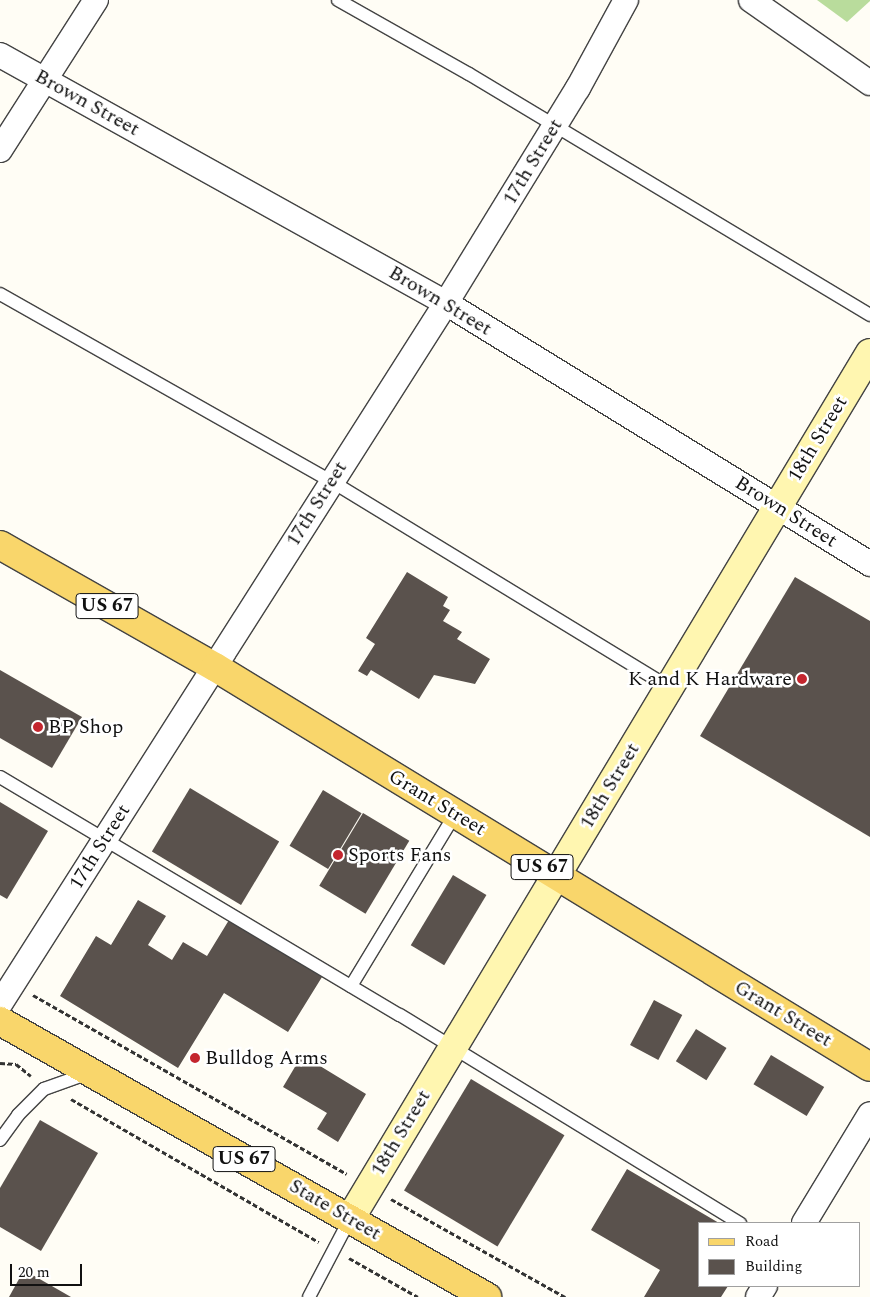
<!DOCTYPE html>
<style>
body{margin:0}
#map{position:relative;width:870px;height:1297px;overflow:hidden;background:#fffdf5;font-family:Spectral,serif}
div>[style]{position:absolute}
.forest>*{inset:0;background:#b9dc9c}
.building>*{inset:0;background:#5a524d;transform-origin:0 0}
.path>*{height:3px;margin-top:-1.5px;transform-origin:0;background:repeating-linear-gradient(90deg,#333 0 5px,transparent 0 7.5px)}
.roads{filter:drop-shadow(1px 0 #444) drop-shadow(-1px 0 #444) drop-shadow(0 1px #444) drop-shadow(0 -1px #444)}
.lane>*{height:12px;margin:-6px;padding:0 6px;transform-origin:6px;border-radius:6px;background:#fff}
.street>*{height:24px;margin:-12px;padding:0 12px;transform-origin:12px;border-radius:12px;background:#fff}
.secondary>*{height:28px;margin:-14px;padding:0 14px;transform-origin:14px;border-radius:14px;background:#fff6b0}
.primary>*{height:28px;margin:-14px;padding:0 14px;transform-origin:14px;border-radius:14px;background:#f9d66b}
.dots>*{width:14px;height:14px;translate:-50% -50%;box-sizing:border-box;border:2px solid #fff;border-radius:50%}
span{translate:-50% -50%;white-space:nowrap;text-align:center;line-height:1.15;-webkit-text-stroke:5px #fff;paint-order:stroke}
.shield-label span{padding:1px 4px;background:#fff;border:1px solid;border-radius:4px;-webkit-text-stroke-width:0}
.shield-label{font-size:19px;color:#111;font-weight:700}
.street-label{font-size:20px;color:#111}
.poi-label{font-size:20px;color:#111}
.right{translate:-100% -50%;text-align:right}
.left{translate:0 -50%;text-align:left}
.legend{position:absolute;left:698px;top:1222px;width:162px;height:65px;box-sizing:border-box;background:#fff;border:1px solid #a0a0a0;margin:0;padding:6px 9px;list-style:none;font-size:15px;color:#111}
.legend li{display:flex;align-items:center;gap:10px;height:25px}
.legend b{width:25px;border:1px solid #a0a0a0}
.scale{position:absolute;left:10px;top:1264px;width:72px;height:22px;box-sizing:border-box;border:2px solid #111;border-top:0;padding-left:6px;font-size:15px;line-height:18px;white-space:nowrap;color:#111;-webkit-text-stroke:4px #fff;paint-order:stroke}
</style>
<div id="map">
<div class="forest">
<i style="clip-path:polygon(817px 0,870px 0,870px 1px,847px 22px)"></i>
</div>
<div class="building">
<i style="clip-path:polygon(407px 572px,448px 597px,443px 606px,450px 610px,443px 621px,462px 632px,457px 639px,490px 659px,475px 684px,434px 675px,419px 699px,371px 670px,367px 676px,358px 671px,375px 644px,366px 638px)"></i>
<i style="clip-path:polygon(795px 577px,870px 621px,870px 837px,700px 736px)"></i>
<i style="clip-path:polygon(0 670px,82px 717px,52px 768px,0 738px)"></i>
<i style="left:190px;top:788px;width:104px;height:74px;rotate:31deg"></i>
<i style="left:323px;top:790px;width:45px;height:65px;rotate:31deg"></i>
<i style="clip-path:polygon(0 802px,48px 831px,7px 899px,0 895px)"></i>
<i style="left:363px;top:813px;width:54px;height:85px;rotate:31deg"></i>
<i style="left:453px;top:875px;width:39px;height:82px;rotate:31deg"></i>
<i style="clip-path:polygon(138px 900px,166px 916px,148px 945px,172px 960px,183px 942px,207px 956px,229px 920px,322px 977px,288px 1032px,224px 993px,178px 1068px,60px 996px,96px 936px,111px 945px)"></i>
<i style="left:654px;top:1000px;width:32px;height:51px;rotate:28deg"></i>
<i style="left:696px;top:1029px;width:36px;height:38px;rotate:32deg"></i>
<i style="clip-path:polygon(302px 1055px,366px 1094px,338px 1142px,317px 1129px,327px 1113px,283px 1087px)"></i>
<i style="left:771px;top:1055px;width:62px;height:34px;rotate:31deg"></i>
<i style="left:471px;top:1079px;width:109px;height:130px;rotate:31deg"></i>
<i style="clip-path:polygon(40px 1120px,98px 1153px,41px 1251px,0 1227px,0 1188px)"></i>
<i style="clip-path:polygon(627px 1169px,719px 1223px,699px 1223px,699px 1286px,728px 1286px,721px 1297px,644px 1297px,660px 1270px,591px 1230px)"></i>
<i style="clip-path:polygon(24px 1270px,71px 1297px,9px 1297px)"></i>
</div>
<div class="path">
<i style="left:33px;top:995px;width:361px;rotate:29.7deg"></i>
<i style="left:0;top:1063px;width:16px;rotate:4deg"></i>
<i style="left:16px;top:1064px;width:19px;rotate:39deg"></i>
<i style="left:71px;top:1099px;width:286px;rotate:30deg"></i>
<i style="left:391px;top:1199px;width:200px;rotate:29.4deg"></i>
<i style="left:349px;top:1258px;width:79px;rotate:29.5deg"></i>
</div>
<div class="roads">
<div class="lane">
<i style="left:338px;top:0;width:150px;rotate:29.5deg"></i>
<i style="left:469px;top:74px;width:468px;rotate:31deg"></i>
<i style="left:0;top:294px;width:380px;rotate:29.5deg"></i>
<i style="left:331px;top:481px;width:396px;rotate:31.4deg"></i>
<i style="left:0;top:777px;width:465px;rotate:30.8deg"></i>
<i style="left:400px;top:1015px;width:399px;rotate:31.5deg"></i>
<i style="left:351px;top:986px;width:201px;rotate:-58.8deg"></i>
<i style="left:0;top:1140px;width:31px;rotate:-54deg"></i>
<i style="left:18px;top:1115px;width:37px;rotate:-45deg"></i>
<i style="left:44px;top:1089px;width:48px;rotate:-19.6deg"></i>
<i style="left:309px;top:1297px;width:88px;rotate:-62.3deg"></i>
</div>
<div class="street">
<i style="left:751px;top:0;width:145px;rotate:34.9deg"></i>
<i style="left:0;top:55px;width:510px;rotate:29.08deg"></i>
<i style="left:446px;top:303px;width:498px;rotate:31.6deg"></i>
<i style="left:0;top:150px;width:178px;rotate:-57.4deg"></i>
<i style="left:0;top:1004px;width:831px;rotate:-57.53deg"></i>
<i style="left:446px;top:303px;width:252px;rotate:-58.5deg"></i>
<i style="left:578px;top:88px;width:100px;rotate:-61.4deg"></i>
<i style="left:804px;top:1223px;width:127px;rotate:-58.8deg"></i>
<i style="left:758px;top:1297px;width:13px;rotate:-58deg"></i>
</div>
<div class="secondary">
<i style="left:350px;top:1219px;width:1010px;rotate:-59.02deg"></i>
</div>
<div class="primary">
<i style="left:0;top:545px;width:247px;rotate:29.6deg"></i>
<i style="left:215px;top:667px;width:767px;rotate:31.41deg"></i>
<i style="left:0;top:1021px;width:560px;rotate:29.54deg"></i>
</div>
</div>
<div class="dots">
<i style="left:802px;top:679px;background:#c4262e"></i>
<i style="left:38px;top:727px;background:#c4262e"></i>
<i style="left:338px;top:855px;background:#c4262e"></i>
<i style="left:195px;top:1058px;background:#c4262e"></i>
</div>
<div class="shield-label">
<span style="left:107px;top:606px">US 67</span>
<span style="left:542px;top:867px">US 67</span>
<span style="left:244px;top:1159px">US 67</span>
</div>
<div class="street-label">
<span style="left:87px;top:103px;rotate:29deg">Brown Street</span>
<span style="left:533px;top:162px;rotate:-59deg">17th Street</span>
<span style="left:440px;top:301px;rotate:31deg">Brown Street</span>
<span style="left:818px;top:439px;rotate:-59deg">18th Street</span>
<span style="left:317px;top:504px;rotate:-58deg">17th Street</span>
<span style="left:786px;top:512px;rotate:32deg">Brown Street</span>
<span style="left:610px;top:786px;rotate:-59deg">18th Street</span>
<span style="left:437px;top:803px;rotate:31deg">Grant Street</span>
<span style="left:100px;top:847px;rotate:-58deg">17th Street</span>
<span style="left:783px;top:1014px;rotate:31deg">Grant Street</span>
<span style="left:401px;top:1133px;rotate:-59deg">18th Street</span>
<span style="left:335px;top:1210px;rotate:30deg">State Street</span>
</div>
<div class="poi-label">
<span class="right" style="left:792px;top:679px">K and K Hardware</span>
<span class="left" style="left:48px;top:727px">BP Shop</span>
<span class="left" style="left:348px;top:855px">Sports Fans</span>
<span class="left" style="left:205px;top:1058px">Bulldog Arms</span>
</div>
<ul class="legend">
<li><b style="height:6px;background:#f9d66b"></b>Road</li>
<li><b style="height:14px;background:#5a524d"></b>Building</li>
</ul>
<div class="scale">20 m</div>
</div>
